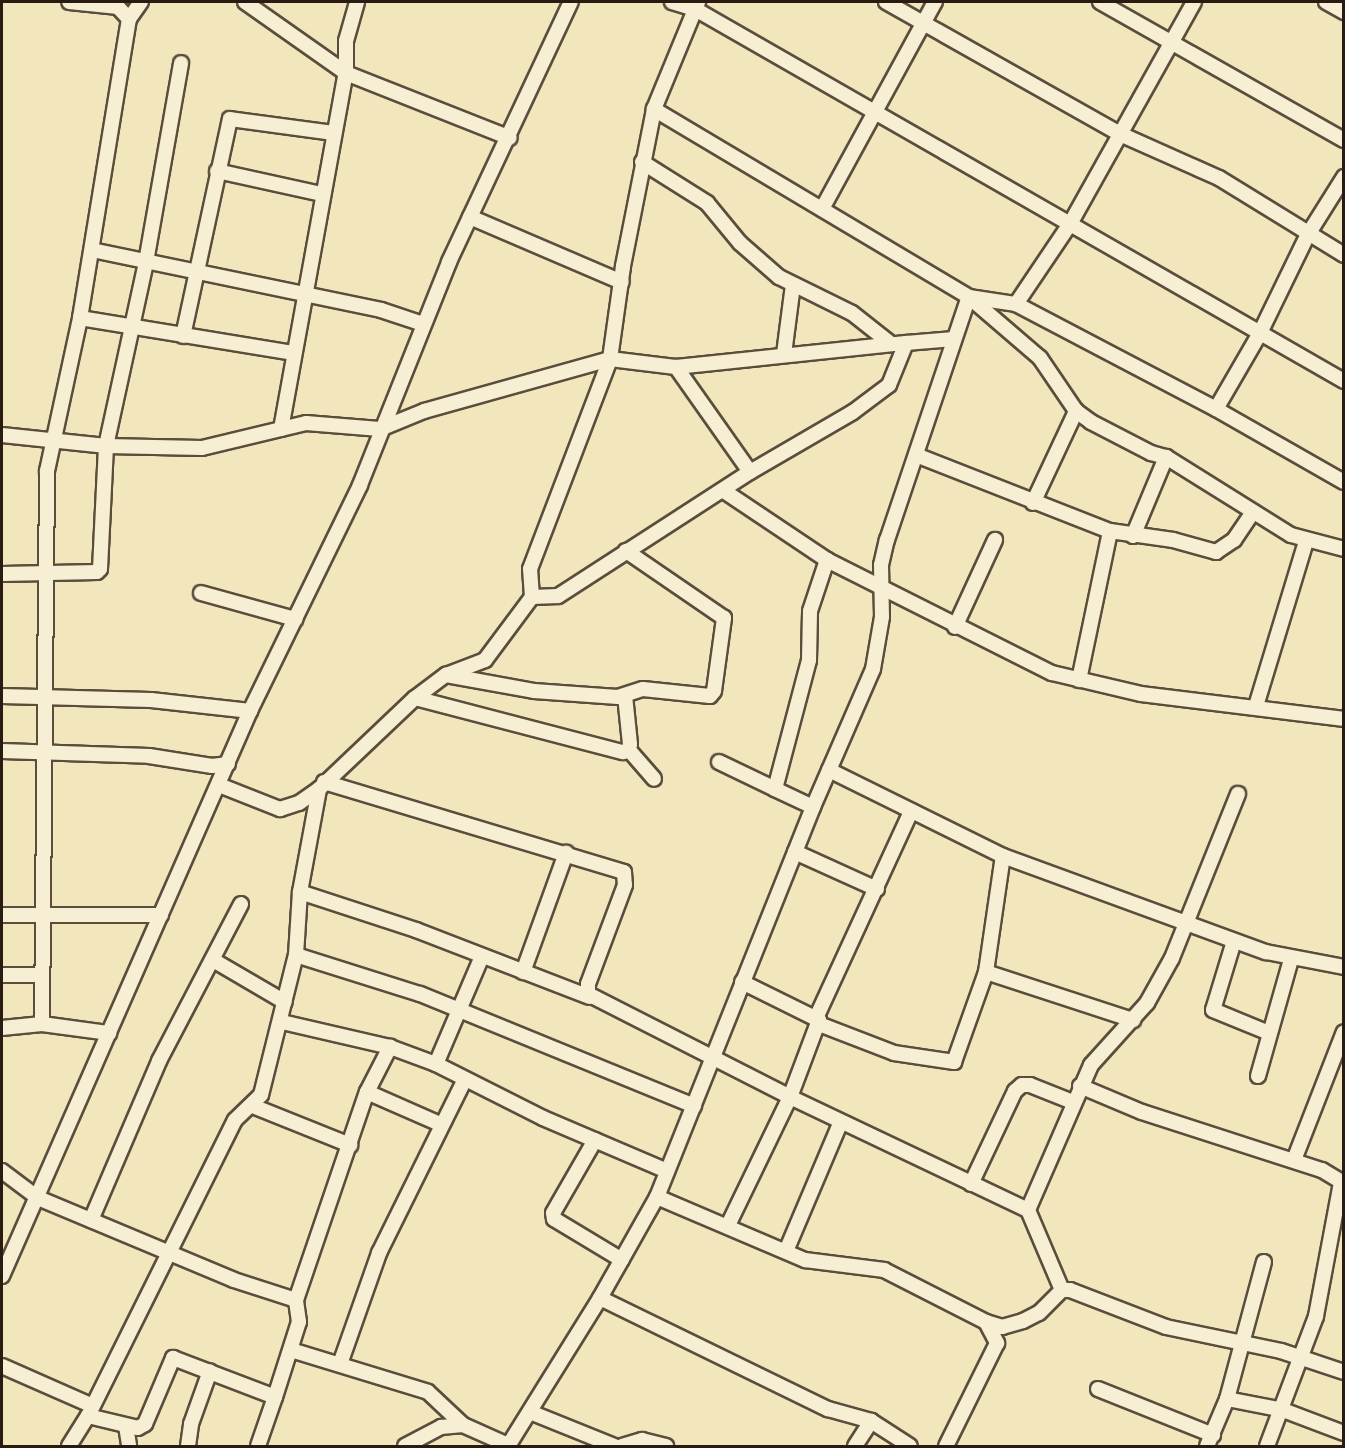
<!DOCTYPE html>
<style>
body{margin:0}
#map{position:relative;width:1345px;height:1448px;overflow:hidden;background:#f1e6bc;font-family:"IM FELL Great Primer",serif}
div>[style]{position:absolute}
.roads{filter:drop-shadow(2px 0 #5b4d3c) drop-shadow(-2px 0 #5b4d3c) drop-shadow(0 2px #5b4d3c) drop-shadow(0 -2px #5b4d3c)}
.street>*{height:14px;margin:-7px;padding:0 7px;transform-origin:7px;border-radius:7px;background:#f6efd3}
span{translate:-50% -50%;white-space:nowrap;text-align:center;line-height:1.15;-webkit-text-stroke:6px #f6efd3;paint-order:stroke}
.frame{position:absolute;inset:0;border:3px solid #291a12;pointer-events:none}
</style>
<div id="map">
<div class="roads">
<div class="street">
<i style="left:245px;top:2px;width:123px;rotate:35.1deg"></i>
<i style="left:346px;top:73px;width:176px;rotate:21.6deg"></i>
<i style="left:672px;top:2px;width:24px;rotate:17deg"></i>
<i style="left:695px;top:9px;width:748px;rotate:29.82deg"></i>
<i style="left:886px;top:2px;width:269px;rotate:29.4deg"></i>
<i style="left:1120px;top:134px;width:108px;rotate:24deg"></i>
<i style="left:1219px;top:178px;width:147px;rotate:31.6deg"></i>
<i style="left:1100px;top:2px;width:280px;rotate:29.5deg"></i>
<i style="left:1326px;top:2px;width:21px;rotate:29deg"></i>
<i style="left:129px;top:19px;width:21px;rotate:-55deg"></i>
<i style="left:642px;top:162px;width:77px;rotate:32.2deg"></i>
<i style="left:707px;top:203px;width:52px;rotate:50.5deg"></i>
<i style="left:740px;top:243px;width:52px;rotate:41.1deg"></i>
<i style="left:779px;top:277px;width:81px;rotate:26.3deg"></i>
<i style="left:852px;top:313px;width:48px;rotate:38.3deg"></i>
<i style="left:217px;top:171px;width:107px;rotate:12.4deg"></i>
<i style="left:822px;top:209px;width:236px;rotate:-61.4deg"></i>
<i style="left:470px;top:217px;width:165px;rotate:23.2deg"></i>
<i style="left:92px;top:250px;width:295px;rotate:11.7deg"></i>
<i style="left:381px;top:310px;width:44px;rotate:18.4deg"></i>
<i style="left:969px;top:297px;width:94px;rotate:40.7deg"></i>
<i style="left:1040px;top:358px;width:64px;rotate:55.8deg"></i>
<i style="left:1076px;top:411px;width:19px;rotate:36deg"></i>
<i style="left:1091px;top:422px;width:68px;rotate:27.3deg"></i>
<i style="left:1151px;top:453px;width:16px;rotate:15deg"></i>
<i style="left:1166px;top:457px;width:147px;rotate:32deg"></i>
<i style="left:1291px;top:535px;width:55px;rotate:14.8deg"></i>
<i style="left:969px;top:297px;width:48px;rotate:8.5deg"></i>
<i style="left:1016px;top:304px;width:226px;rotate:27.7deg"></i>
<i style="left:1216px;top:409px;width:147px;rotate:29.7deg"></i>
<i style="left:1016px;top:304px;width:97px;rotate:-56deg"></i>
<i style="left:1070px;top:224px;width:254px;rotate:-60.8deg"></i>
<i style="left:80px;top:318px;width:217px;rotate:9.3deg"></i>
<i style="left:183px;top:336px;width:222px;rotate:-77.8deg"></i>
<i style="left:230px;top:119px;width:105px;rotate:7.7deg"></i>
<i style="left:784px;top:354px;width:70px;rotate:-82.6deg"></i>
<i style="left:676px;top:367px;width:128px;rotate:54.8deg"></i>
<i style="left:1216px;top:409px;width:88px;rotate:-59.9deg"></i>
<i style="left:1260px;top:333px;width:108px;rotate:-64.1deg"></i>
<i style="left:1307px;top:236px;width:70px;rotate:-57.9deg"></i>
<i style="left:281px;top:429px;width:362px;rotate:-79.7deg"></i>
<i style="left:346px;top:73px;width:32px;rotate:-90deg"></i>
<i style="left:346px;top:41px;width:41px;rotate:-74.2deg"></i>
<i style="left:2px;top:435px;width:105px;rotate:6deg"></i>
<i style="left:106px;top:446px;width:96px;rotate:1.2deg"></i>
<i style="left:202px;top:448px;width:107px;rotate:-13.5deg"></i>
<i style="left:306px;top:423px;width:74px;rotate:4.6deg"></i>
<i style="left:380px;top:429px;width:48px;rotate:-22.2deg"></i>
<i style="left:424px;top:411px;width:193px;rotate:-15.6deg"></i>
<i style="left:610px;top:359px;width:66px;rotate:6.9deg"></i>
<i style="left:676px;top:367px;width:231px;rotate:-6deg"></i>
<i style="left:916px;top:455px;width:208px;rotate:21.4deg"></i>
<i style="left:1110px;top:531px;width:64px;rotate:8.1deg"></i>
<i style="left:1173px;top:540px;width:45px;rotate:15.6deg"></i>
<i style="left:1216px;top:552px;width:22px;rotate:-34deg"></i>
<i style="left:1234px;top:540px;width:34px;rotate:-56deg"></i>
<i style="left:724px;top:491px;width:124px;rotate:33.8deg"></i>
<i style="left:827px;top:560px;width:252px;rotate:26.7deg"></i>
<i style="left:1052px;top:673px;width:91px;rotate:13.3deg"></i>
<i style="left:1141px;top:694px;width:205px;rotate:7deg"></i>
<i style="left:1033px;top:503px;width:102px;rotate:-64.9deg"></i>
<i style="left:1133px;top:536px;width:86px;rotate:-67.3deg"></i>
<i style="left:2px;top:574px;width:95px;rotate:-1.2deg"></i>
<i style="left:97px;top:572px;width:4px;rotate:-45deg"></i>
<i style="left:100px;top:569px;width:123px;rotate:-87.2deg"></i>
<i style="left:106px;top:446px;width:188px;rotate:-77.7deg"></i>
<i style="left:146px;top:262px;width:202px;rotate:-80deg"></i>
<i style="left:201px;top:593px;width:98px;rotate:15.5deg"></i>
<i style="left:532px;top:597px;width:28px;rotate:-94deg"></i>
<i style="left:530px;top:569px;width:225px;rotate:-69.1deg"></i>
<i style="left:610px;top:359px;width:94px;rotate:-82deg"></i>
<i style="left:623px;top:266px;width:160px;rotate:-78.8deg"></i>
<i style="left:955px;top:627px;width:96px;rotate:-65.3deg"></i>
<i style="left:446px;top:675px;width:89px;rotate:10.3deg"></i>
<i style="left:534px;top:691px;width:84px;rotate:4.1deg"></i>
<i style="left:618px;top:697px;width:26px;rotate:-18deg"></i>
<i style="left:643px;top:689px;width:67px;rotate:6deg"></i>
<i style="left:710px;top:696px;width:6px;rotate:-51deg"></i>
<i style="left:714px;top:691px;width:74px;rotate:-82.2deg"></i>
<i style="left:724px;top:618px;width:119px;rotate:-145.6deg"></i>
<i style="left:1079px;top:680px;width:152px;rotate:-78.2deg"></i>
<i style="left:2px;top:696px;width:149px;rotate:1.5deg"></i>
<i style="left:151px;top:700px;width:100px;rotate:6.3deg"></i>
<i style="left:415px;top:698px;width:215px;rotate:14.6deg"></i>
<i style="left:623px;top:752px;width:6px;rotate:-18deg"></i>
<i style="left:629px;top:750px;width:6px;rotate:-81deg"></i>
<i style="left:630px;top:744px;width:48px;rotate:-95.9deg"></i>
<i style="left:1256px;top:706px;width:172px;rotate:-73.1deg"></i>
<i style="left:629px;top:750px;width:38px;rotate:49deg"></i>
<i style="left:2px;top:751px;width:147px;rotate:1.9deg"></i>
<i style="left:149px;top:756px;width:64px;rotate:9deg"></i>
<i style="left:212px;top:766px;width:16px;rotate:-7deg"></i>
<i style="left:719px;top:762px;width:62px;rotate:25.7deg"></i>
<i style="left:829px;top:770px;width:194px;rotate:26.3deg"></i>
<i style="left:1003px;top:856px;width:280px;rotate:20.1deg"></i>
<i style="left:1266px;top:952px;width:79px;rotate:10.9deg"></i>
<i style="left:324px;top:782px;width:313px;rotate:16.7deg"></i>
<i style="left:624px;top:872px;width:13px;rotate:86deg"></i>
<i style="left:625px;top:885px;width:106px;rotate:110.5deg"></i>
<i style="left:588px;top:984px;width:10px;rotate:90deg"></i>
<i style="left:588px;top:994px;width:227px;rotate:27deg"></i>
<i style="left:790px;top:1097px;width:142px;rotate:115.8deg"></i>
<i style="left:219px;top:785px;width:66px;rotate:21.5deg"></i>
<i style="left:280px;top:809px;width:20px;rotate:-18deg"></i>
<i style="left:299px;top:803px;width:24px;rotate:-35deg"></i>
<i style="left:319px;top:789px;width:132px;rotate:-43.5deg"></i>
<i style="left:415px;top:698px;width:39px;rotate:-37deg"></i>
<i style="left:446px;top:675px;width:42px;rotate:-21deg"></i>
<i style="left:485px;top:660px;width:79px;rotate:-53.3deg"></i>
<i style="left:532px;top:597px;width:26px;rotate:-2deg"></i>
<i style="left:558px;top:596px;width:229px;rotate:-32.9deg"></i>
<i style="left:750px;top:472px;width:119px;rotate:-30.2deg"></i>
<i style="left:853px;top:412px;width:45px;rotate:-36.9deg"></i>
<i style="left:889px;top:385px;width:45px;rotate:-68deg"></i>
<i style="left:906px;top:343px;width:48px;rotate:-4.8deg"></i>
<i style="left:813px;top:807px;width:42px;rotate:-154.7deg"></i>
<i style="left:775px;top:789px;width:133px;rotate:-75.2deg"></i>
<i style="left:809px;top:660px;width:49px;rotate:-88.8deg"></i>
<i style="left:810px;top:611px;width:54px;rotate:-71.6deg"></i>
<i style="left:795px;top:852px;width:90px;rotate:24.3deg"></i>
<i style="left:300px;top:892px;width:122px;rotate:18.1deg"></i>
<i style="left:416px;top:930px;width:186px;rotate:21.1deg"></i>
<i style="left:2px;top:915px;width:159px"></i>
<i style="left:1234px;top:941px;width:72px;rotate:106.9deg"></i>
<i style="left:1213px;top:1010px;width:61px;rotate:22.3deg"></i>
<i style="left:296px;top:955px;width:130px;rotate:17.5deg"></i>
<i style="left:420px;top:994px;width:296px;rotate:22.2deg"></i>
<i style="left:213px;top:960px;width:83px;rotate:30.3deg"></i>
<i style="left:523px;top:972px;width:127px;rotate:-70.1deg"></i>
<i style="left:986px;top:972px;width:155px;rotate:18.1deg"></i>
<i style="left:2px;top:975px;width:40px"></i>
<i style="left:742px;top:982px;width:86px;rotate:26.3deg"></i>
<i style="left:819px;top:1020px;width:82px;rotate:110.6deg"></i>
<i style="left:790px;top:1097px;width:263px;rotate:25.4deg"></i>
<i style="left:1028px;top:1210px;width:158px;rotate:-66.5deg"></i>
<i style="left:1091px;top:1065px;width:84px;rotate:-47.9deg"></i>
<i style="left:1147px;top:1003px;width:51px;rotate:-60.9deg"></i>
<i style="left:1172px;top:958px;width:177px;rotate:-68.1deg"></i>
<i style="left:816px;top:1018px;width:228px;rotate:-65.3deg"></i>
<i style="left:282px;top:1022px;width:111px;rotate:13deg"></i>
<i style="left:390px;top:1047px;width:49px;rotate:20.3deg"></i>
<i style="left:436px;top:1064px;width:120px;rotate:26.8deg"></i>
<i style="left:543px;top:1118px;width:135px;rotate:23.1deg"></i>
<i style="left:42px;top:1024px;width:553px;rotate:-89.48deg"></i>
<i style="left:47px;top:471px;width:157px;rotate:-77.8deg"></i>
<i style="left:80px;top:318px;width:303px;rotate:-80.7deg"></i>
<i style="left:129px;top:19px;width:16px;rotate:-133deg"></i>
<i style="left:118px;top:7px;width:49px;rotate:-174.2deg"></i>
<i style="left:819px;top:1024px;width:80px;rotate:21.1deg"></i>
<i style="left:894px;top:1053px;width:61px;rotate:8.5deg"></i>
<i style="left:954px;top:1062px;width:96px;rotate:-70.4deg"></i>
<i style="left:986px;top:972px;width:117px;rotate:-81.7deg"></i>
<i style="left:2px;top:1028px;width:40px;rotate:-5.7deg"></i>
<i style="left:42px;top:1024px;width:68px;rotate:7.7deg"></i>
<i style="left:436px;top:1064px;width:117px;rotate:-66.9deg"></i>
<i style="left:1258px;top:1076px;width:122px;rotate:-74.2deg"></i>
<i style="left:1080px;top:1086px;width:67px;rotate:22.8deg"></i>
<i style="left:1142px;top:1112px;width:189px;rotate:17.9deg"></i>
<i style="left:1322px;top:1170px;width:26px;rotate:31deg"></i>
<i style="left:367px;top:1092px;width:80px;rotate:23.7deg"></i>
<i style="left:253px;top:1106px;width:105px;rotate:21.9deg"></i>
<i style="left:595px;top:1140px;width:84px;rotate:119.9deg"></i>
<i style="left:553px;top:1213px;width:6px;rotate:81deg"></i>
<i style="left:554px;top:1219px;width:79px;rotate:31.1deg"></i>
<i style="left:1294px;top:1160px;width:137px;rotate:-68.7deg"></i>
<i style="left:2px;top:1171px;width:45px;rotate:36.9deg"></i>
<i style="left:38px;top:1198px;width:212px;rotate:22.7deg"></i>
<i style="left:234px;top:1280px;width:65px;rotate:17.9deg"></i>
<i style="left:296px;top:1300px;width:220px;rotate:-71.2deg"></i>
<i style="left:367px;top:1092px;width:51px;rotate:-62.9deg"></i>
<i style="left:971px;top:1184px;width:103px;rotate:-64.7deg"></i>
<i style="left:1015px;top:1091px;width:9px;rotate:-41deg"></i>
<i style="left:1022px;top:1085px;width:8px"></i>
<i style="left:1030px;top:1085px;width:46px;rotate:21.6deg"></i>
<i style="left:657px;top:1197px;width:161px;rotate:23.1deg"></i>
<i style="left:805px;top:1260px;width:80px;rotate:7.2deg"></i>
<i style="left:884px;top:1270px;width:114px;rotate:27deg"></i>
<i style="left:986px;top:1322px;width:24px;rotate:62deg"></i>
<i style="left:997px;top:1343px;width:115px;rotate:116.3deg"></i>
<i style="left:1028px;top:1210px;width:87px;rotate:67deg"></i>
<i style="left:91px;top:1220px;width:173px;rotate:-66.8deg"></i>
<i style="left:159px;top:1061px;width:177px;rotate:-62.4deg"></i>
<i style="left:786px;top:1251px;width:138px;rotate:-67deg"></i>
<i style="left:2px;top:1276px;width:617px;rotate:-66.3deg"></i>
<i style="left:250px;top:711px;width:251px;rotate:-64deg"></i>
<i style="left:360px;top:485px;width:240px;rotate:-68.2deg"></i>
<i style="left:449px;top:262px;width:287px;rotate:-64.9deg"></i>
<i style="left:600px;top:1298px;width:254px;rotate:26deg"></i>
<i style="left:828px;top:1409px;width:45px;rotate:15.6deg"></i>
<i style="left:871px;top:1421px;width:46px;rotate:32.7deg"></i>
<i style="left:986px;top:1322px;width:17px;rotate:17deg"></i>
<i style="left:1002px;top:1327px;width:22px;rotate:-16deg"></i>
<i style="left:1023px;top:1321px;width:18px;rotate:-27deg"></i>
<i style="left:1039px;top:1313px;width:33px;rotate:-45deg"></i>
<i style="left:1062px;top:1290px;width:8px"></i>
<i style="left:1070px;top:1290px;width:103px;rotate:21.1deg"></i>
<i style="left:1166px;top:1327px;width:117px;rotate:11.8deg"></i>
<i style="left:1281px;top:1351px;width:66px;rotate:18.4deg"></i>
<i style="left:291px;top:1350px;width:143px;rotate:17deg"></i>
<i style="left:428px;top:1392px;width:48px;rotate:43.3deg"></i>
<i style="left:340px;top:1364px;width:118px;rotate:-70.6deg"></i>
<i style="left:379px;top:1253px;width:194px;rotate:-63.7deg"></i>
<i style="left:2px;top:1366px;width:99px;rotate:23.7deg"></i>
<i style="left:1098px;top:1389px;width:124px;rotate:21.8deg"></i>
<i style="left:1227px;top:1399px;width:57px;rotate:11.1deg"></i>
<i style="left:1283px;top:1410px;width:65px;rotate:20.7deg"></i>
<i style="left:530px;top:1412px;width:91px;rotate:22deg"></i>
<i style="left:88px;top:1416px;width:51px;rotate:13.5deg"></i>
<i style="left:138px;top:1428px;width:8px;rotate:-30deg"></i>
<i style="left:145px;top:1424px;width:72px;rotate:-67deg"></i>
<i style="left:173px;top:1358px;width:109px;rotate:20.9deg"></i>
<i style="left:275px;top:1397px;width:79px;rotate:-72.3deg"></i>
<i style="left:299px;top:1322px;width:22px;rotate:-98deg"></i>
<i style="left:126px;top:1426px;width:20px;rotate:81deg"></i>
<i style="left:69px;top:1446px;width:36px;rotate:-58deg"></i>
<i style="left:88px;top:1416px;width:330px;rotate:-63.6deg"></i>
<i style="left:235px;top:1120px;width:36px;rotate:-44deg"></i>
<i style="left:261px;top:1095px;width:144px;rotate:-76deg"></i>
<i style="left:296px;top:955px;width:63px;rotate:-86.4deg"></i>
<i style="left:300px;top:892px;width:105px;rotate:-79.5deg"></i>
<i style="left:188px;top:1446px;width:22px;rotate:-82deg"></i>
<i style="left:191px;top:1424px;width:56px;rotate:-70.3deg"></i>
<i style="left:258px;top:1446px;width:52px;rotate:-70.9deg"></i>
<i style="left:405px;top:1446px;width:41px;rotate:-27.8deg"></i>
<i style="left:441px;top:1427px;width:22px;rotate:-5deg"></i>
<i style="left:463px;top:1425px;width:49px;rotate:24deg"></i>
<i style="left:508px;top:1446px;width:174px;rotate:-58.1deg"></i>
<i style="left:600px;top:1298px;width:116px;rotate:-60.6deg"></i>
<i style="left:657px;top:1197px;width:420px;rotate:-68.2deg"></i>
<i style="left:813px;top:807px;width:150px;rotate:-66.5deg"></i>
<i style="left:873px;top:669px;width:53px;rotate:-80.2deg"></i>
<i style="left:882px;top:617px;width:52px;rotate:-91.1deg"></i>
<i style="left:881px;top:565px;width:26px;rotate:-77deg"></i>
<i style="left:887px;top:540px;width:256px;rotate:-71.4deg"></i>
<i style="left:969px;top:297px;width:367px;rotate:-149.2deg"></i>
<i style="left:654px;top:109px;width:116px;rotate:-67.6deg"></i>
<i style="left:622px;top:1446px;width:21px;rotate:-17deg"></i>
<i style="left:642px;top:1440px;width:25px;rotate:14deg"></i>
<i style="left:855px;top:1446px;width:30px;rotate:-57deg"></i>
<i style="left:1207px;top:1446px;width:51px;rotate:-66.9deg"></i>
<i style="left:1227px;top:1399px;width:142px;rotate:-74.9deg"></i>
<i style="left:1267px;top:1446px;width:139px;rotate:-69.3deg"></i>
<i style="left:1316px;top:1316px;width:136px;rotate:-79.4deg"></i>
</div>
</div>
<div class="frame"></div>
</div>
